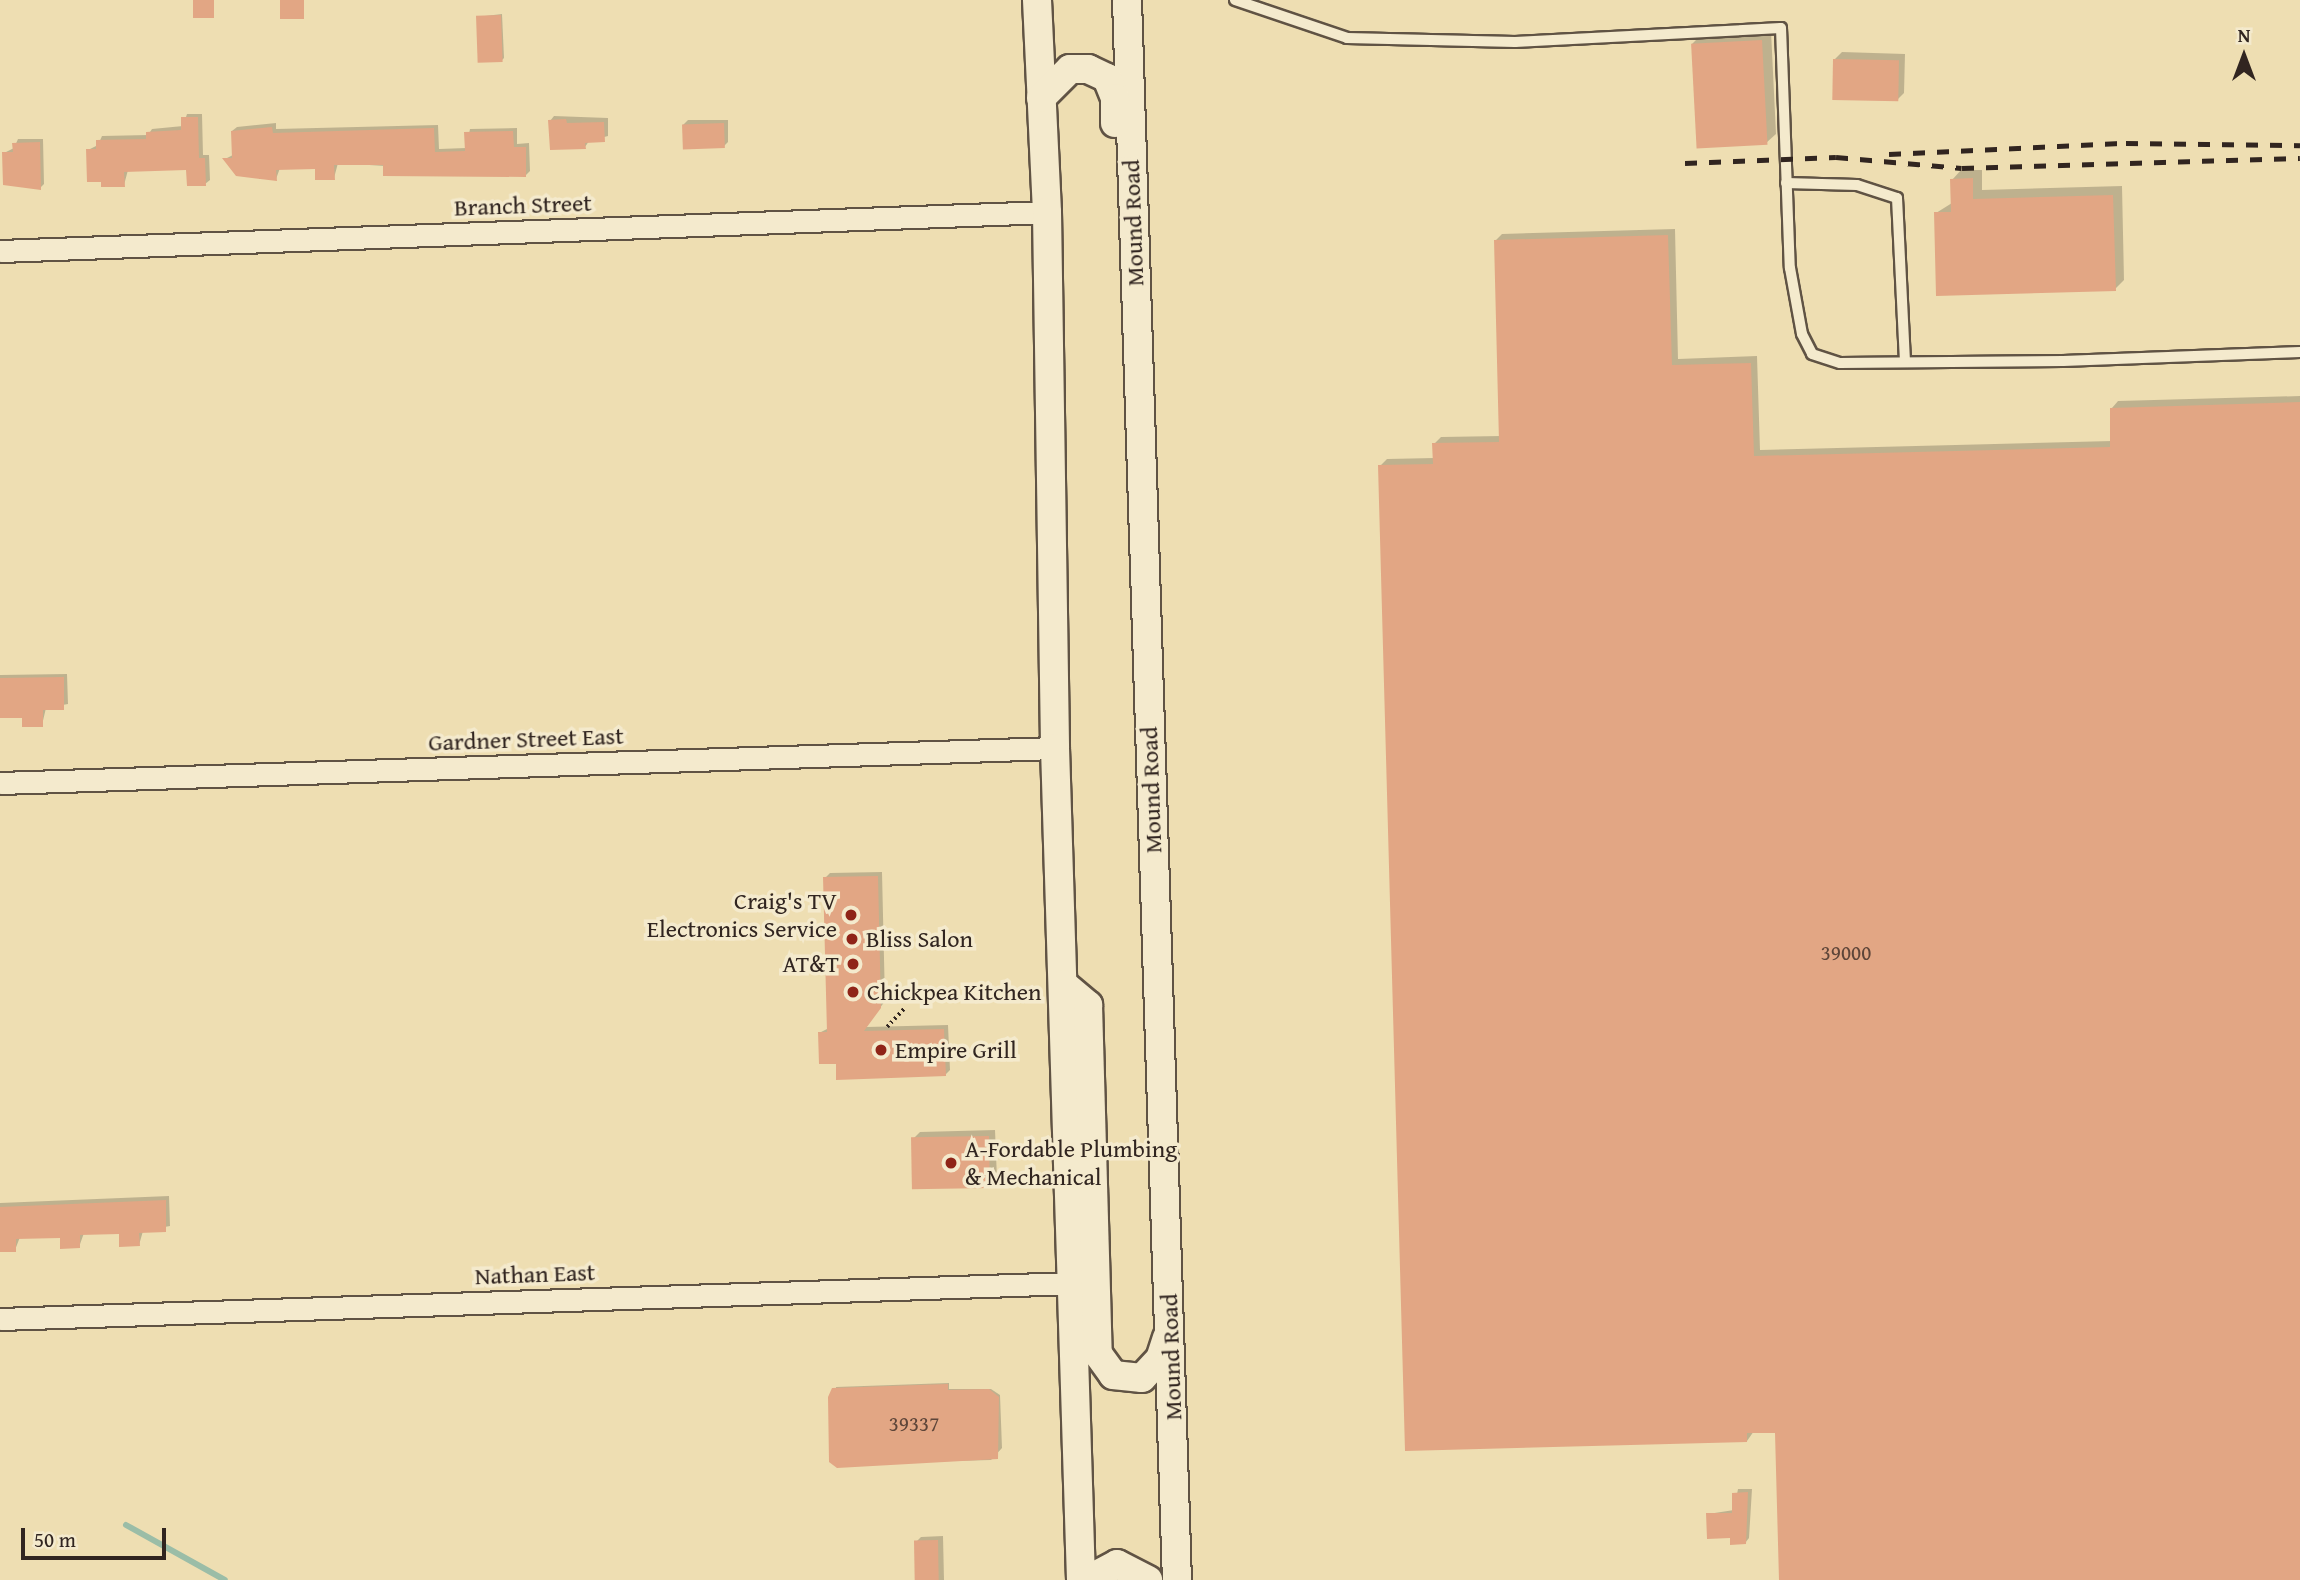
<!DOCTYPE html>
<style>
body{margin:0}
#map{position:relative;width:2300px;height:1580px;overflow:hidden;background:#eedeb2;font-family:"Gentium Book Plus",serif}
div>[style]{position:absolute}
.shadow>*{inset:0;background:#0003}
.stream>*{height:6px;margin:-3px;padding:0 3px;transform-origin:3px;border-radius:3px;background:#9bbda7}
.building>*{inset:0;background:#e2a684;transform-origin:0 0}
.path>*{height:3.5px;margin-top:-1.75px;transform-origin:0;background:repeating-linear-gradient(90deg,#312520 0 2px,transparent 0 5.5px)}
.roads{filter:drop-shadow(2px 0 #605344) drop-shadow(-2px 0 #605344) drop-shadow(0 2px #605344) drop-shadow(0 -2px #605344)}
.service>*{height:10px;margin:-5px;padding:0 5px;transform-origin:5px;border-radius:5px;background:#f4eacd}
.minor>*{height:21px;margin:-10.5px;padding:0 10.5px;transform-origin:10.5px;border-radius:10.5px;background:#f4eacd}
.secondary>*{height:28px;margin:-14px;padding:0 14px;transform-origin:14px;border-radius:14px;background:#f4eacd}
.rail>*{height:5px;margin-top:-2.5px;transform-origin:0;background:repeating-linear-gradient(90deg,#312520 0 12px,transparent 0 24px)}
.dots>*{width:19px;height:19px;translate:-50% -50%;box-sizing:border-box;border:4px solid #f4eacd;border-radius:50%}
span{translate:-50% -50%;white-space:nowrap;text-align:center;line-height:1.15;-webkit-text-stroke:7px #f4eacd;paint-order:stroke}
.number-label{font-size:21px;color:#5d4539}
.number-label span{-webkit-text-stroke-width:0}
.street-label{font-size:24px;color:#312520}
.poi-label{font-size:24px;color:#312520}
.right{translate:-100% -50%;text-align:right}
.left{translate:0 -50%;text-align:left}
.north{position:absolute;left:2209px;top:21px;width:70px;height:70px;-webkit-text-stroke:5px #f4eacd;paint-order:stroke;rotate:0deg;font-size:19px;font-weight:700;line-height:28px;text-align:center;color:#312520}
.north::after{content:'';display:block;margin:auto;width:24px;height:32px;background:#312520;clip-path:polygon(50% 0,100% 100%,50% 72%,0 100%)}
.scale{position:absolute;left:21px;top:1528px;width:145px;height:32px;box-sizing:border-box;border:4px solid #312520;border-top:0;padding-left:9px;font-size:21px;line-height:24px;white-space:nowrap;color:#312520;-webkit-text-stroke:5px #f4eacd;paint-order:stroke}
</style>
<div id="map">
<div class="shadow">
<i style="clip-path:polygon(502px 14px,504px 58px,502px 60px,477px 17px)"></i>
<i style="clip-path:polygon(1771px 31px,1776px 134px,1766px 143px,1692px 44px,1702px 34px)"></i>
<i style="clip-path:polygon(1842px 52px,1905px 54px,1904px 93px,1897px 100px,1835px 59px)"></i>
<i style="clip-path:polygon(187px 114px,202px 114px,203px 155px,209px 155px,210px 180px,205px 184px,188px 168px,128px 170px,124px 185px,88px 150px,98px 145px,102px 136px,148px 135px,152px 129px,183px 126px)"></i>
<i style="clip-path:polygon(554px 116px,608px 118px,608px 136px,589px 141px,585px 147px,550px 121px)"></i>
<i style="clip-path:polygon(688px 120px,728px 120px,728px 142px,724px 146px,683px 125px)"></i>
<i style="clip-path:polygon(276px 123px,276px 129px,438px 125px,439px 149px,466px 148px,470px 129px,517px 128px,517px 144px,529px 143px,530px 171px,526px 175px,338px 163px,334px 178px,317px 167px,280px 168px,276px 179px,259px 179px,259px 173px,225px 159px,233px 155px,232px 131px,237px 127px)"></i>
<i style="clip-path:polygon(18px 139px,43px 139px,44px 184px,40px 188px,4px 153px,14px 148px)"></i>
<i style="clip-path:polygon(1961px 170px,1982px 170px,1982px 190px,2122px 186px,2124px 280px,2115px 289px,1936px 213px,1952px 203px,1952px 180px)"></i>
<i style="clip-path:polygon(1675px 229px,1678px 359px,1757px 356px,1760px 450px,2112px 441px,2112px 408px,2118px 401px,2300px 396px,2300px 1580px,1781px 1580px,1777px 1431px,1754px 1431px,1747px 1441px,1380px 466px,1387px 459px,1434px 458px,1434px 444px,1441px 437px,1501px 436px,1495px 241px,1502px 234px)"></i>
<i style="clip-path:polygon(67px 674px,68px 704px,46px 708px,42px 725px,23px 716px,0 717px,0 675px)"></i>
<i style="clip-path:polygon(882px 872px,885px 1001px,866px 1027px,948px 1025px,950px 1070px,945px 1075px,837px 1062px,819px 1033px,829px 1028px,825px 878px,830px 873px)"></i>
<i style="clip-path:polygon(995px 1130px,997px 1179px,990px 1186px,913px 1139px,920px 1132px)"></i>
<i style="clip-path:polygon(169px 1196px,170px 1226px,143px 1231px,139px 1245px,121px 1233px,84px 1233px,79px 1247px,61px 1236px,20px 1237px,15px 1250px,0 1251px,0 1203px)"></i>
<i style="clip-path:polygon(949px 1383px,949px 1389px,991px 1389px,1000px 1395px,1002px 1448px,991px 1460px,834px 1464px,836px 1387px)"></i>
<i style="clip-path:polygon(1738px 1489px,1752px 1489px,1749px 1538px,1745px 1543px,1708px 1514px,1734px 1510px)"></i>
<i style="clip-path:polygon(943px 1536px,944px 1580px,917px 1580px,916px 1542px,921px 1537px)"></i>
</div>
<div class="stream">
<i style="left:126px;top:1525px;width:113px;rotate:29.1deg"></i>
</div>
<div class="building">
<i style="left:193px;top:0;width:21px;height:18px"></i>
<i style="left:280px;top:0;width:24px;height:19px"></i>
<i style="left:501px;top:15px;width:47px;height:25px;rotate:88deg"></i>
<i style="left:1762px;top:40px;width:105px;height:71px;rotate:87deg"></i>
<i style="left:1833px;top:59px;width:66px;height:41px;rotate:1deg"></i>
<i style="clip-path:polygon(181px 117px,198px 117px,199px 158px,205px 158px,206px 186px,187px 186px,186px 170px,124px 172px,125px 187px,101px 187px,101px 182px,87px 182px,86px 149px,96px 149px,96px 140px,146px 139px,146px 132px,181px 130px)"></i>
<i style="clip-path:polygon(566px 119px,567px 123px,604px 122px,605px 142px,585px 143px,586px 149px,550px 150px,548px 120px)"></i>
<i style="left:724px;top:123px;width:25px;height:42px;rotate:88deg"></i>
<i style="clip-path:polygon(272px 127px,273px 133px,434px 128px,435px 152px,465px 151px,464px 132px,513px 131px,514px 147px,526px 147px,526px 177px,383px 176px,383px 165px,334px 165px,335px 180px,315px 180px,315px 169px,276px 170px,277px 181px,236px 176px,222px 158px,232px 158px,231px 131px)"></i>
<i style="clip-path:polygon(40px 142px,41px 190px,3px 185px,2px 152px,13px 152px,12px 143px)"></i>
<i style="clip-path:polygon(1973px 178px,1973px 199px,2113px 195px,2116px 291px,1936px 296px,1934px 212px,1951px 212px,1950px 179px)"></i>
<i style="clip-path:polygon(1668px 235px,1672px 365px,1751px 363px,1754px 456px,2110px 447px,2110px 408px,2300px 402px,2300px 1580px,1779px 1580px,1775px 1433px,1747px 1433px,1747px 1442px,1405px 1451px,1378px 465px,1433px 464px,1432px 443px,1499px 442px,1494px 240px)"></i>
<i style="clip-path:polygon(64px 677px,64px 710px,43px 710px,43px 727px,22px 727px,22px 718px,0 718px,0 678px)"></i>
<i style="clip-path:polygon(878px 876px,881px 1008px,864px 1031px,944px 1029px,946px 1076px,836px 1080px,836px 1064px,819px 1064px,818px 1032px,827px 1032px,823px 877px)"></i>
<i style="left:989px;top:1136px;width:52px;height:78px;rotate:89deg"></i>
<i style="clip-path:polygon(166px 1200px,166px 1232px,139px 1233px,140px 1246px,119px 1247px,119px 1234px,80px 1235px,80px 1248px,60px 1249px,60px 1238px,16px 1239px,16px 1252px,0 1252px,0 1207px)"></i>
<i style="clip-path:polygon(948px 1384px,948px 1390px,989px 1389px,999px 1397px,998px 1459px,837px 1468px,829px 1462px,828px 1397px,832px 1388px)"></i>
<i style="clip-path:polygon(1748px 1492px,1746px 1544px,1730px 1545px,1730px 1538px,1707px 1539px,1706px 1513px,1732px 1513px,1732px 1493px)"></i>
<i style="left:938px;top:1540px;width:40px;height:24px;rotate:89deg"></i>
</div>
<div class="path">
<i style="left:887px;top:1027px;width:26px;rotate:-47deg"></i>
</div>
<div class="roads">
<div class="service">
<i style="left:1235px;top:0;width:118px;rotate:18.7deg"></i>
<i style="left:1347px;top:38px;width:168px;rotate:1.4deg"></i>
<i style="left:1515px;top:42px;width:266px;rotate:-3deg"></i>
<i style="left:1781px;top:28px;width:240px;rotate:87.9deg"></i>
<i style="left:1790px;top:268px;width:67px;rotate:79.7deg"></i>
<i style="left:1802px;top:334px;width:22px;rotate:63deg"></i>
<i style="left:1812px;top:354px;width:29px;rotate:18deg"></i>
<i style="left:1840px;top:363px;width:223px;rotate:-0.5deg"></i>
<i style="left:2063px;top:361px;width:237px;rotate:-2.2deg"></i>
<i style="left:1786px;top:183px;width:71px;rotate:1.6deg"></i>
<i style="left:1857px;top:185px;width:42px;rotate:18deg"></i>
<i style="left:1897px;top:198px;width:164px;rotate:87.2deg"></i>
</div>
<div class="minor">
<i style="left:0;top:251px;width:1048px;rotate:-2.13deg"></i>
<i style="left:0;top:783px;width:1056px;rotate:-1.9deg"></i>
<i style="left:0;top:1319px;width:1073px;rotate:-1.92deg"></i>
</div>
<div class="secondary">
<i style="left:1037px;top:0;width:212px;rotate:87.3deg"></i>
<i style="left:1047px;top:212px;width:536px;rotate:89.14deg"></i>
<i style="left:1055px;top:748px;width:832px;rotate:88.21deg"></i>
<i style="left:1127px;top:0;width:1581px;rotate:88.19deg"></i>
<i style="left:1041px;top:98px;width:41px;rotate:-45deg"></i>
<i style="left:1070px;top:69px;width:18px"></i>
<i style="left:1088px;top:69px;width:21px;rotate:25deg"></i>
<i style="left:1107px;top:78px;width:22px;rotate:68deg"></i>
<i style="left:1115px;top:98px;width:25px;rotate:90deg"></i>
<i style="left:1063px;top:984px;width:33px;rotate:40deg"></i>
<i style="left:1088px;top:1005px;width:349px;rotate:88.4deg"></i>
<i style="left:1098px;top:1354px;width:26px;rotate:54deg"></i>
<i style="left:1113px;top:1375px;width:29px;rotate:6deg"></i>
<i style="left:1142px;top:1378px;width:26px;rotate:-47deg"></i>
<i style="left:1160px;top:1359px;width:22px;rotate:-72deg"></i>
<i style="left:1087px;top:1580px;width:34px;rotate:-28deg"></i>
<i style="left:1117px;top:1564px;width:35px;rotate:27deg"></i>
</div>
</div>
<div class="rail">
<i style="left:1889px;top:154px;width:237px;rotate:-2.7deg"></i>
<i style="left:2126px;top:143px;width:174px;rotate:0.7deg"></i>
<i style="left:1685px;top:163px;width:151px;rotate:-2.3deg"></i>
<i style="left:1836px;top:157px;width:126px;rotate:5deg"></i>
<i style="left:1962px;top:168px;width:338px;rotate:-1.7deg"></i>
</div>
<div class="dots">
<i style="left:851px;top:915px;background:#8f2418"></i>
<i style="left:852px;top:939px;background:#8f2418"></i>
<i style="left:853px;top:964px;background:#8f2418"></i>
<i style="left:853px;top:992px;background:#8f2418"></i>
<i style="left:881px;top:1050px;background:#8f2418"></i>
<i style="left:951px;top:1163px;background:#8f2418"></i>
</div>
<div class="number-label">
<span style="left:1846px;top:953px">39000</span>
<span style="left:914px;top:1424px">39337</span>
</div>
<div class="street-label">
<span style="left:523px;top:205px;rotate:-2deg">Branch Street</span>
<span style="left:1133px;top:223px;rotate:-92deg">Mound Road</span>
<span style="left:526px;top:739px;rotate:-2deg">Gardner Street East</span>
<span style="left:1151px;top:790px;rotate:-92deg">Mound Road</span>
<span style="left:535px;top:1274px;rotate:-2deg">Nathan East</span>
<span style="left:1171px;top:1357px;rotate:-92deg">Mound Road</span>
</div>
<div class="poi-label">
<span class="right" style="left:837px;top:915px">Craig's TV<br>Electronics Service</span>
<span class="left" style="left:866px;top:939px">Bliss Salon</span>
<span class="right" style="left:839px;top:964px">AT&amp;T</span>
<span class="left" style="left:867px;top:992px">Chickpea Kitchen</span>
<span class="left" style="left:895px;top:1050px">Empire Grill</span>
<span class="left" style="left:965px;top:1163px">A-Fordable Plumbing<br>&amp; Mechanical</span>
</div>
<div class="north">N</div>
<div class="scale">50 m</div>
</div>
